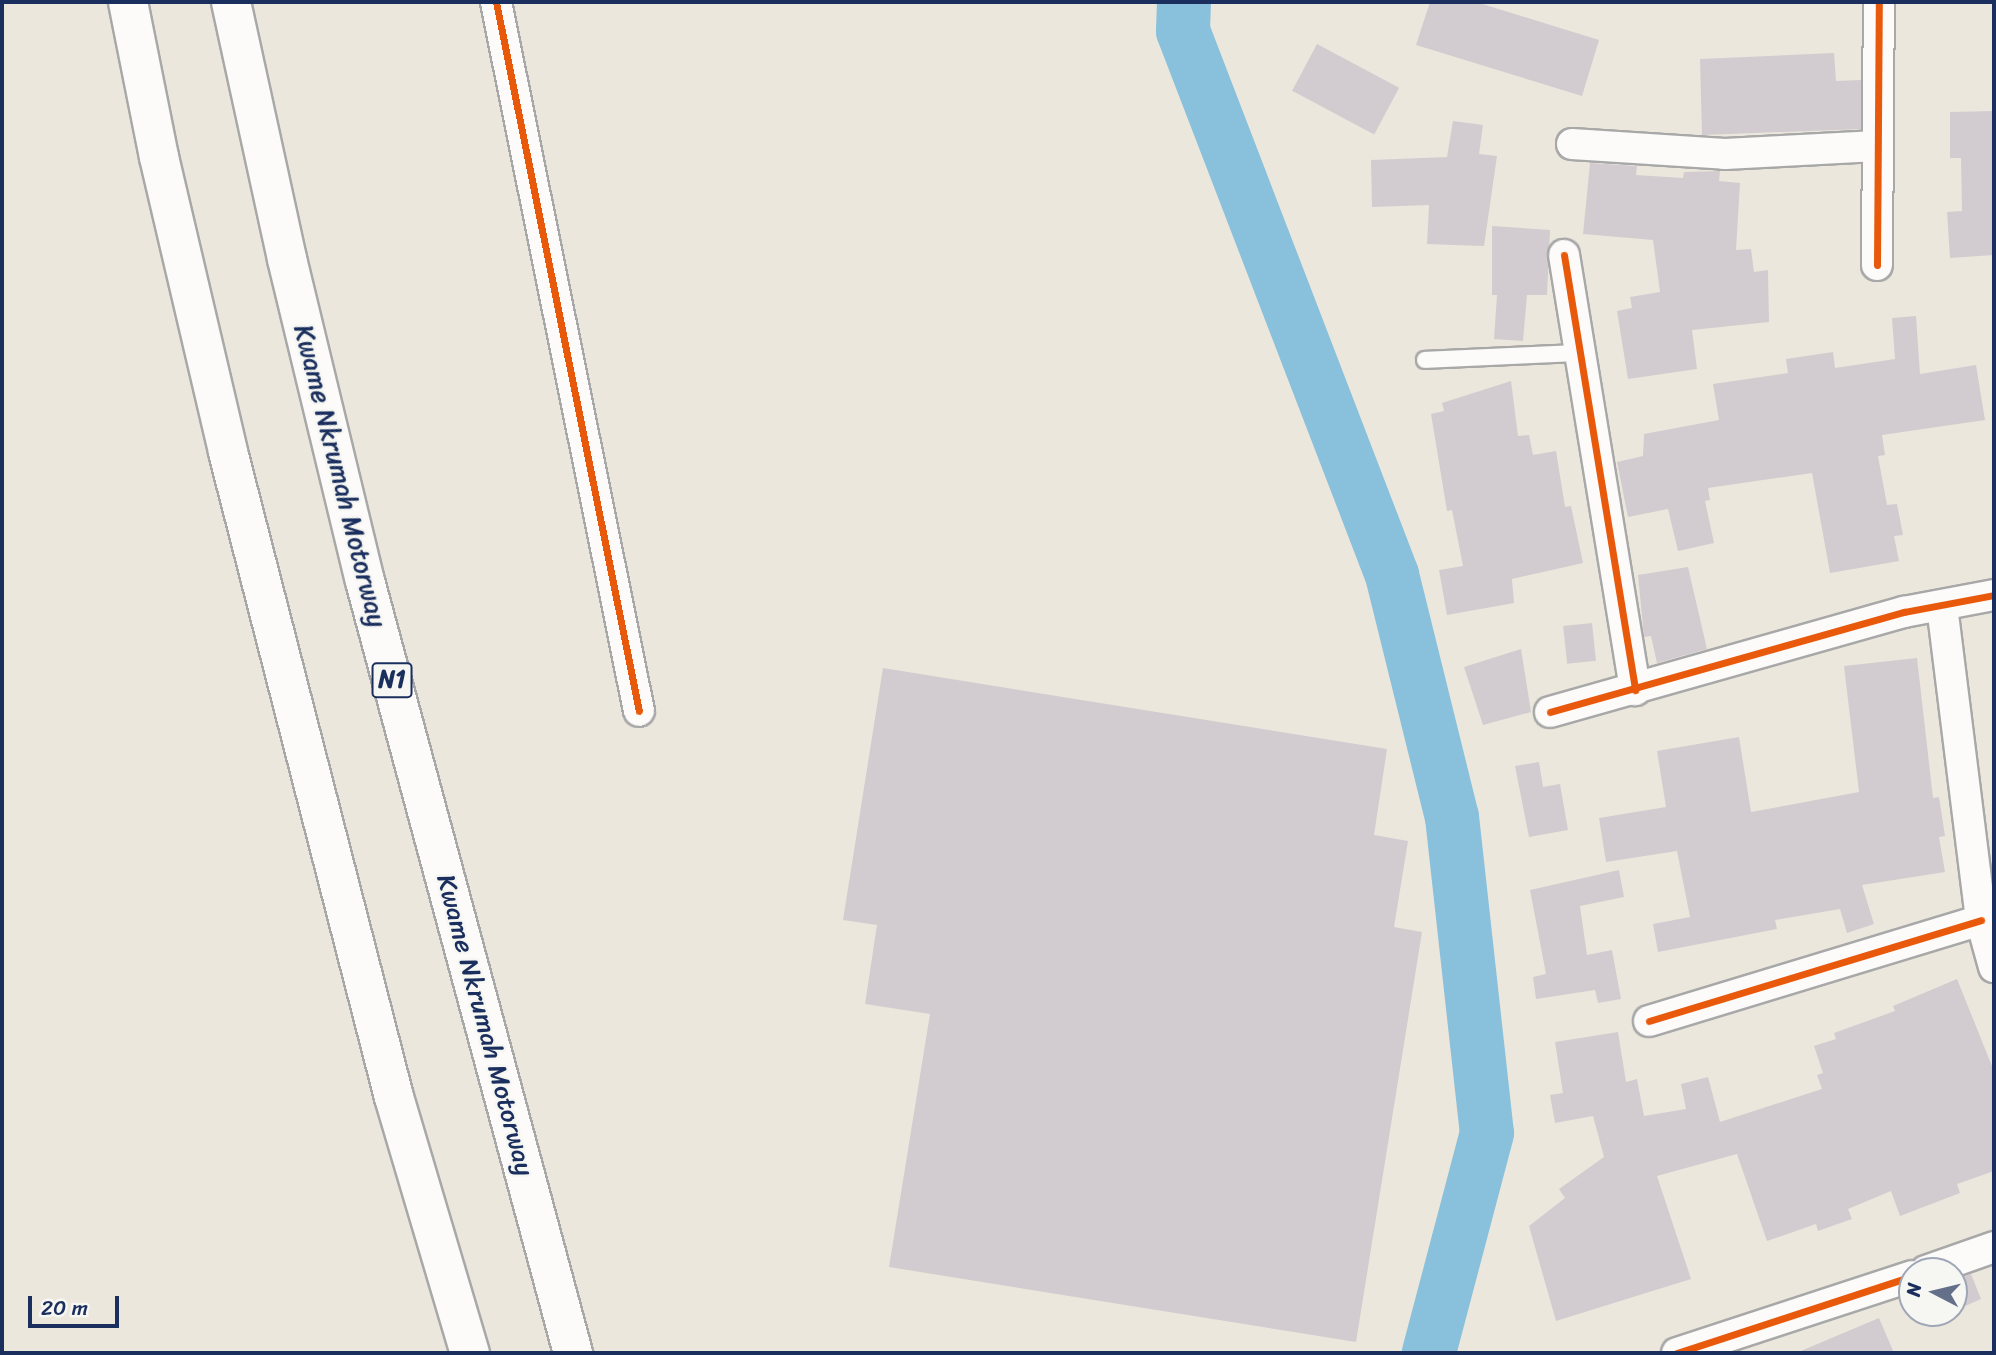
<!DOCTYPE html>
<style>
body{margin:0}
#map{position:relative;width:1996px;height:1355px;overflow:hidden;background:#ebe7dc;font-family:Sriracha,sans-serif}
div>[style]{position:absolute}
.river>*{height:54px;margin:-27px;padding:0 27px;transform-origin:27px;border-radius:27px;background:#89c0db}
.building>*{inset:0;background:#d2ccd0;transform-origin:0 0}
.roads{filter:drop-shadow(2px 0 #a8a8a8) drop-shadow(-2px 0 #a8a8a8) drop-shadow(0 2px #a8a8a8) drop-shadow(0 -2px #a8a8a8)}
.service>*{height:16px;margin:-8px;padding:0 8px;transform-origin:8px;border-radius:8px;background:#fcfbfa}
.minor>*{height:30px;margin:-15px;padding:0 15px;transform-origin:15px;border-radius:15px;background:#fcfbfa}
.motorway>*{height:38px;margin:-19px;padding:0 19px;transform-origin:19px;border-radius:19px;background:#fcfbfa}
.cycleway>*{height:7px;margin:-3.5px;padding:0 3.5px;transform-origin:3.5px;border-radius:3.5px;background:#e8590c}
span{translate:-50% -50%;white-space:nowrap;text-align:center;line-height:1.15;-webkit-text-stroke:5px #f6f6f2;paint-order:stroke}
.shield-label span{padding:2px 5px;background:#f6f6f2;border:2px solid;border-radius:5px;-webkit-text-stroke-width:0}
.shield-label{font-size:24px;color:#1b2f5e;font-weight:700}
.street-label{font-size:26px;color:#1b2f5e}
.frame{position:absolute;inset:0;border:4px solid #1b2f5e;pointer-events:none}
.north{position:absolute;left:1898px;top:1257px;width:70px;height:70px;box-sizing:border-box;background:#f6f6f2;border:2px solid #9ea6b7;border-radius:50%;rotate:277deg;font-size:19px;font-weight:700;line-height:28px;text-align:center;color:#1b2f5e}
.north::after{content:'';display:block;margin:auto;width:24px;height:32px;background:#646f8a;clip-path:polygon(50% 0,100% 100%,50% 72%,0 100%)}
.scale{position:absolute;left:28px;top:1296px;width:91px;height:32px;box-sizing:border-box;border:4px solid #1b2f5e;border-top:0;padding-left:9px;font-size:21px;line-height:24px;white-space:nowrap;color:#1b2f5e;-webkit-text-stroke:5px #f6f6f2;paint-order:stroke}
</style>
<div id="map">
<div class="river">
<i style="left:1184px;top:2px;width:29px;rotate:92deg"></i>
<i style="left:1183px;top:31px;width:583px;rotate:68.98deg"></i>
<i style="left:1392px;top:575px;width:249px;rotate:76.1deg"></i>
<i style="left:1452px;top:817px;width:318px;rotate:83.7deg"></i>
<i style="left:1487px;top:1133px;width:228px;rotate:104.8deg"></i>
</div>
<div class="building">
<i style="clip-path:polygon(1430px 2px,1476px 2px,1599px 40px,1582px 96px,1416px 45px)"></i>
<i style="left:1317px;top:44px;width:93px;height:53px;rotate:28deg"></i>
<i style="clip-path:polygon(1834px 53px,1836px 81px,1861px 80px,1861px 129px,1702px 135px,1700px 59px)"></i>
<i style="clip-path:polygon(1994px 111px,1994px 255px,1950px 258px,1947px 212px,1962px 211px,1961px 158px,1950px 158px,1950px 112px)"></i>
<i style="clip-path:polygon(1453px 121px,1483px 125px,1479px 154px,1497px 156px,1484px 246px,1427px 244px,1429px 205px,1372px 207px,1371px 160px,1447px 157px)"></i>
<i style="clip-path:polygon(1590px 163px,1637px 166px,1636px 175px,1683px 178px,1684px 172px,1720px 171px,1719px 181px,1740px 183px,1736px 250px,1751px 249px,1754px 272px,1768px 270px,1769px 322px,1692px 330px,1697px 369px,1628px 379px,1617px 311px,1632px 308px,1630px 297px,1660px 292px,1653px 240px,1583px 234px)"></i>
<i style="clip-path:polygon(1492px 226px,1550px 230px,1547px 295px,1527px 295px,1523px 341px,1494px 339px,1497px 295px,1492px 295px)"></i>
<i style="clip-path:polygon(1916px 316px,1920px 374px,1976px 365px,1985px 420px,1882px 435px,1885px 455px,1878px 456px,1887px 505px,1897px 504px,1903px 535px,1894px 536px,1899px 561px,1830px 573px,1812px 473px,1708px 488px,1710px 500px,1705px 501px,1714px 543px,1678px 551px,1668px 509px,1628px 517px,1617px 462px,1643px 456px,1644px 434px,1719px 420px,1713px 384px,1788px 373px,1786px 359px,1833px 352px,1835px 368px,1895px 359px,1892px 318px)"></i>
<i style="clip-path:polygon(1511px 381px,1518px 436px,1529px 435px,1533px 455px,1556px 451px,1565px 507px,1571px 506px,1583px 563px,1512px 579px,1514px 603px,1447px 615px,1439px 570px,1463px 566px,1452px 510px,1447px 511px,1431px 414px,1444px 411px,1442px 403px)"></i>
<i style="clip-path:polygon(1688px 567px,1707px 649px,1657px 663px,1651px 636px,1644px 637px,1638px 575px)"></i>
<i style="left:1592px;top:623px;width:38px;height:29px;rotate:84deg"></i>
<i style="clip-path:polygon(1521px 649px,1531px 712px,1483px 725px,1464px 667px)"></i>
<i style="clip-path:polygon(1917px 658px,1933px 798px,1939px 797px,1945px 836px,1939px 837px,1945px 872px,1862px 885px,1874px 924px,1847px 933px,1840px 909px,1775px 920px,1777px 929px,1658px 952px,1653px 924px,1690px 917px,1677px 851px,1606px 862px,1599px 818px,1666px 807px,1657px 751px,1739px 737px,1751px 812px,1859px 792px,1844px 666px)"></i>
<i style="clip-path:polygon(883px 668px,1387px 749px,1374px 835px,1408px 841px,1394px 927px,1422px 932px,1356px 1342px,889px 1267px,930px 1014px,865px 1004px,877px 925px,843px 920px)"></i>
<i style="clip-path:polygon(1539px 762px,1543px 787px,1560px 784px,1568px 830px,1529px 837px,1515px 766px)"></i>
<i style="clip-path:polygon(1619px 870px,1624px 897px,1580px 906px,1587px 955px,1612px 950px,1621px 999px,1598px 1003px,1595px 990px,1536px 999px,1533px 977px,1546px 974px,1530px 890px)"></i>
<i style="clip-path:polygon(1957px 979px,1994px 1071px,1994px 1171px,1957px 1184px,1960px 1193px,1900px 1216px,1891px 1191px,1848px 1209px,1852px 1219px,1818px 1231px,1816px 1224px,1767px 1241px,1737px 1154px,1657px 1176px,1691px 1279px,1556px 1321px,1529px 1226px,1565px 1198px,1559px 1189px,1604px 1157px,1593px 1116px,1555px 1123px,1550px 1095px,1563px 1093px,1555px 1042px,1618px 1032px,1626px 1082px,1637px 1079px,1644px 1116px,1686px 1109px,1681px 1084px,1708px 1077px,1720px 1122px,1822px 1089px,1817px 1075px,1823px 1073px,1814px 1046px,1836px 1039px,1834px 1033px,1895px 1011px,1893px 1006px)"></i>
<i style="clip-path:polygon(1971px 1274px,1981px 1299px,1954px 1311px,1954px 1280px)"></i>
<i style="clip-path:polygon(1879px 1318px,1894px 1353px,1796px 1353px)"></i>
</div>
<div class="roads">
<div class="service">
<i style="left:1425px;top:360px;width:155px;rotate:-2.6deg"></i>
</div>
<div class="minor">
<i style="left:496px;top:2px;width:723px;rotate:78.6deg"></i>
<i style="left:1572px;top:144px;width:153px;rotate:3.7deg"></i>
<i style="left:1725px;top:154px;width:152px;rotate:-3deg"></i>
<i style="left:1564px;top:255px;width:441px;rotate:80.7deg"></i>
<i style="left:1877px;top:265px;width:263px;rotate:-89.6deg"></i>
<i style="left:1942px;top:606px;width:316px;rotate:82.9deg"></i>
<i style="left:1981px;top:920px;width:49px;rotate:74.5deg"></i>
<i style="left:1550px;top:712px;width:368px;rotate:-15.8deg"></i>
<i style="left:1904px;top:612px;width:92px;rotate:-10.7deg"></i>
<i style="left:1649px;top:1021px;width:347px;rotate:-16.9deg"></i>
<i style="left:1926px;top:1271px;width:72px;rotate:-19.4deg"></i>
<i style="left:1677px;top:1353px;width:247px;rotate:-18.1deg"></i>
</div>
<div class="motorway">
<i style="left:128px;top:2px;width:158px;rotate:78.7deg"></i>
<i style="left:159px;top:157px;width:303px;rotate:76.8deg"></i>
<i style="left:228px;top:452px;width:666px;rotate:75.57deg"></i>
<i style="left:394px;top:1097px;width:267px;rotate:73.5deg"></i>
<i style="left:231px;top:2px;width:263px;rotate:77.7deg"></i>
<i style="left:287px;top:259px;width:331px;rotate:76.4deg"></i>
<i style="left:365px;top:581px;width:800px;rotate:74.92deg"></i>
</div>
</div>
<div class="cycleway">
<i style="left:496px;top:2px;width:723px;rotate:78.6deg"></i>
<i style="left:1564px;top:255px;width:441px;rotate:80.7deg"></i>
<i style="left:1877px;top:265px;width:263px;rotate:-89.6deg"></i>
<i style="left:1550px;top:712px;width:368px;rotate:-15.8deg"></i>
<i style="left:1904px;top:612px;width:92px;rotate:-10.7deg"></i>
<i style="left:1649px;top:1021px;width:347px;rotate:-16.9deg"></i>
<i style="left:1677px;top:1353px;width:247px;rotate:-18.1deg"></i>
</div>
<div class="shield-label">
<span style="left:392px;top:680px">N1</span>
</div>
<div class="street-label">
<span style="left:340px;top:476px;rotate:76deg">Kwame Nkrumah Motorway</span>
<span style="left:485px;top:1025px;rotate:75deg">Kwame Nkrumah Motorway</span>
</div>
<div class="frame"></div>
<div class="north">N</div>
<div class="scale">20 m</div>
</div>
